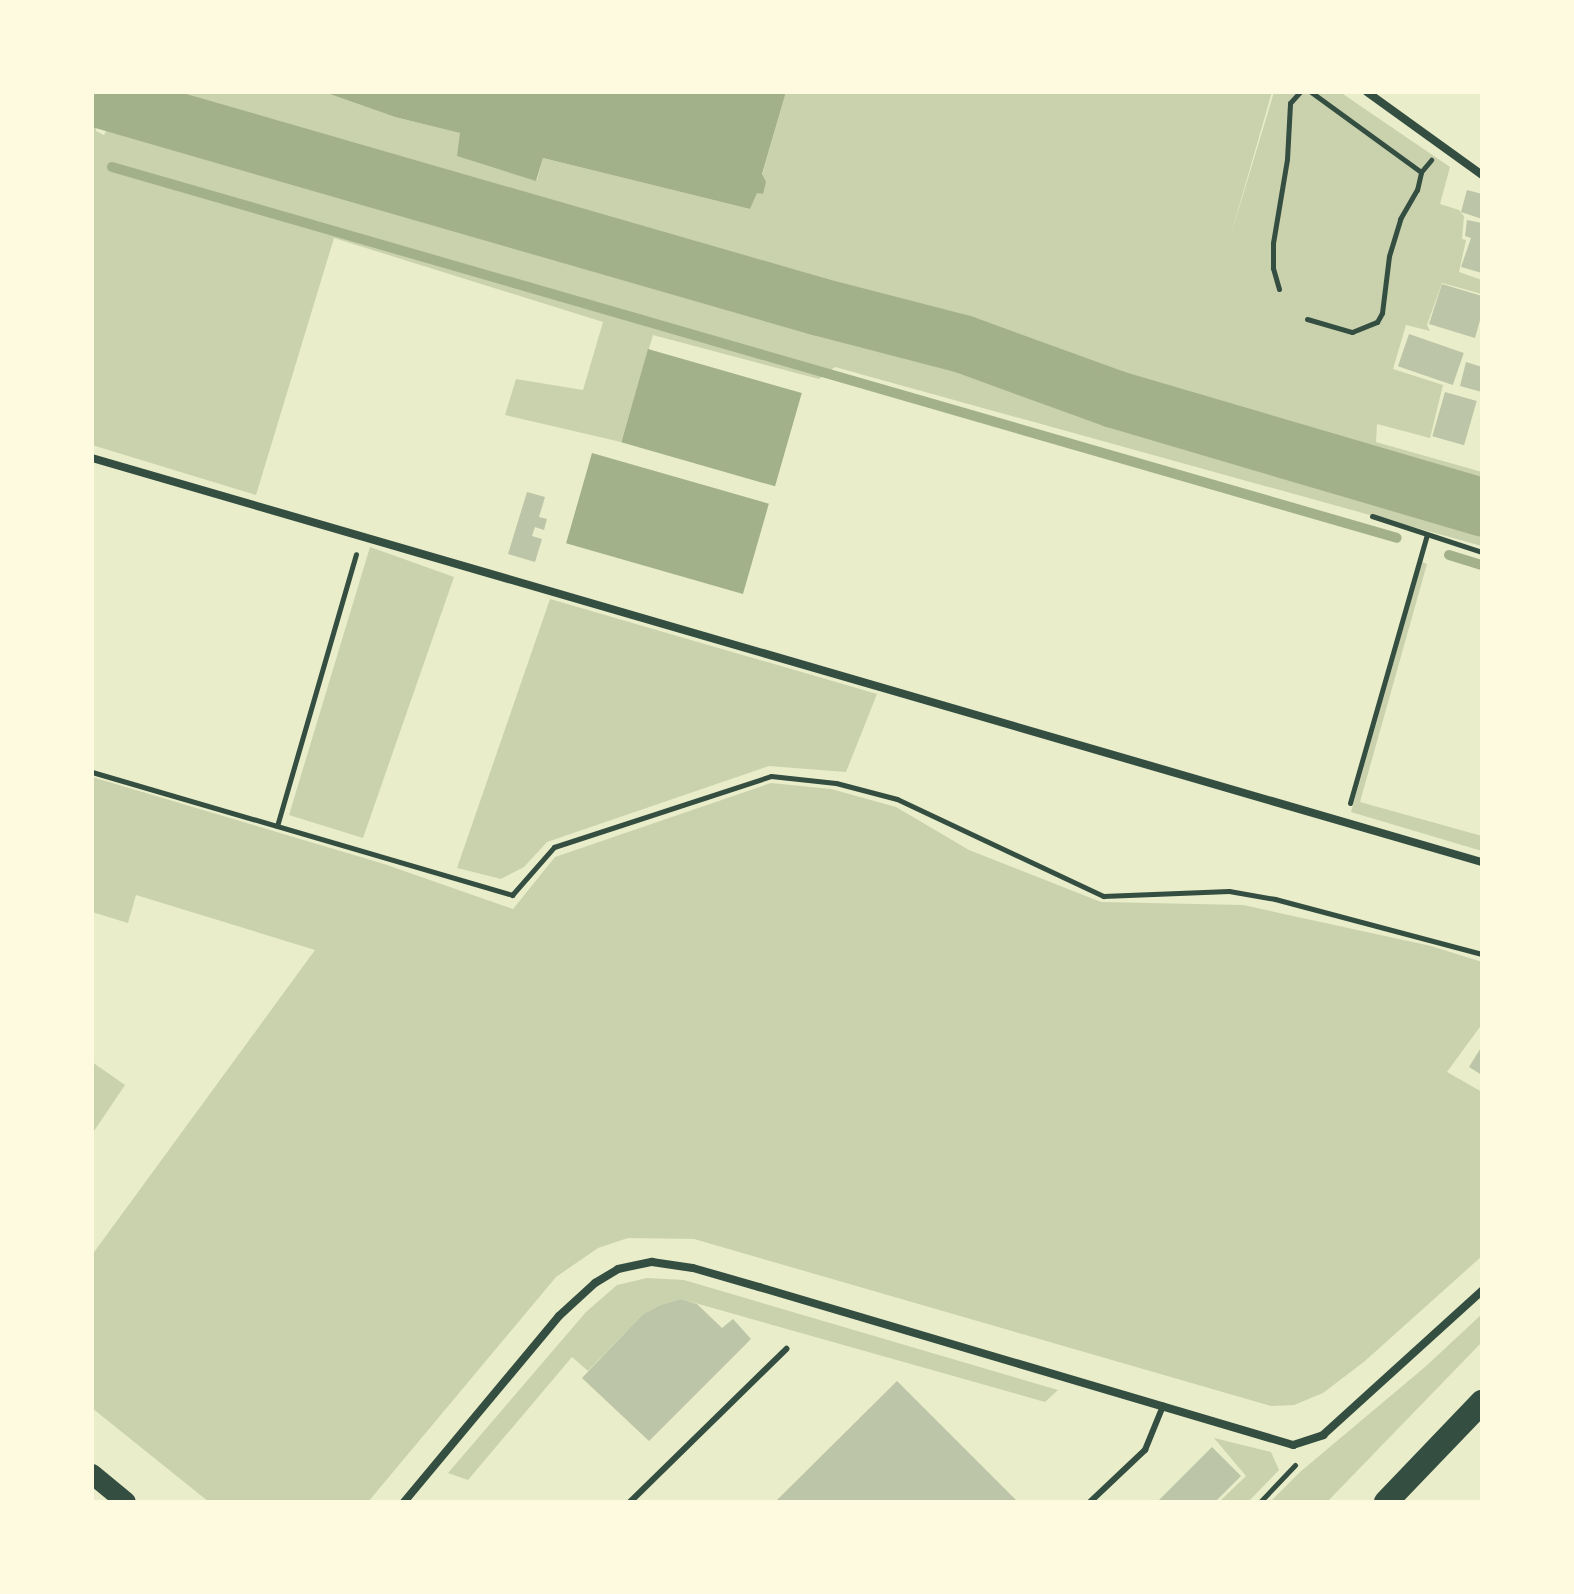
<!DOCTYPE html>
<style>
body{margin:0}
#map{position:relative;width:1574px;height:1594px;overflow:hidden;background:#e9edc9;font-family:Merriweather,serif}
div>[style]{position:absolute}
.green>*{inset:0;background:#cad2ad}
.water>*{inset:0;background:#a3b18a;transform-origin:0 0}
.stream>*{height:10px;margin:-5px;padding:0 5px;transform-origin:5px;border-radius:5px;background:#a3b18a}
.river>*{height:58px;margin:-29px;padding:0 29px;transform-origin:29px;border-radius:29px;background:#a3b18a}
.building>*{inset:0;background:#bcc5a7;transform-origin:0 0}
.path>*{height:5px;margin:-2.5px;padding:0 2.5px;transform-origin:2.5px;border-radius:2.5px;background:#344e41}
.service>*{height:6px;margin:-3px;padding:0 3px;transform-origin:3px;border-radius:3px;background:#344e41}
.minor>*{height:8px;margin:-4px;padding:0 4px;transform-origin:4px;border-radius:4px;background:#344e41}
.primary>*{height:20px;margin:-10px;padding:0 10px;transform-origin:10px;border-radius:10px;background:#344e41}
.motorway>*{height:24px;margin:-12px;padding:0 12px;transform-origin:12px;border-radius:12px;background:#344e41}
span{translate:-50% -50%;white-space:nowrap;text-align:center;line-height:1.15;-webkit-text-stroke:6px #fefae0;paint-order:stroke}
.frame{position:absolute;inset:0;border:94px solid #fefae0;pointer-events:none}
</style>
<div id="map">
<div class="green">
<i style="clip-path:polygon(165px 92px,324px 92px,395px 117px,461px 133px,537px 180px,543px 158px,750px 209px,757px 192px,763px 194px,762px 175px,786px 92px,1272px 92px,1230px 238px,1274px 92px,1340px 92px,1450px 167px,1440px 204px,1459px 210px,1464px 216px,1462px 239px,1466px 240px,1459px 272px,1482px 280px,1482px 294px,1442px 283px,1427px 325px,1430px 331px,1406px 325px,1393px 369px,1443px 385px,1430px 438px,1377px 424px,1376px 442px,1482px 472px,1482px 499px,1111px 389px,1054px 365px,168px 106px,172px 94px)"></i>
<i style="clip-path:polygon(92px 108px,98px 109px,96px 131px,104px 135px,116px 113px,573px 247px,715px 283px,780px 311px,822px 315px,991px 359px,1017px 377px,1041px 381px,1097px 408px,1482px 519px,1482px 546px,835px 367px,819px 379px,653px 335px,621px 442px,505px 415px,516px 379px,583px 390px,603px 322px,334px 238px,256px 495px,92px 445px)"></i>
<i style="clip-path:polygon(370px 547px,454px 577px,363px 838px,289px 815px)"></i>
<i style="clip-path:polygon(1422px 562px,1427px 564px,1360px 802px,1482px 836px,1482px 851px,1351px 812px)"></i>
<i style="clip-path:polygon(550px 599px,877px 694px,846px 772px,769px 766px,547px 842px,524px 867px,501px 879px,457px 868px)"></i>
<i style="clip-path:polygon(92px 777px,384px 864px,513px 909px,555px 857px,771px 783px,831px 789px,896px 807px,969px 850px,1101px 902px,1243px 905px,1431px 946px,1482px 962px,1482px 1024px,1447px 1072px,1482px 1092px,1482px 1256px,1365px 1361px,1323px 1393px,1294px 1405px,1271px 1406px,694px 1239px,628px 1238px,598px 1248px,556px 1277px,368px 1502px,209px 1502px,92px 1408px,92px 1255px,315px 950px,136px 895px,128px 923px,92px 912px)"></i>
<i style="clip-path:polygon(92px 1062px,125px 1085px,92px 1134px)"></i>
<i style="clip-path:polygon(647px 1278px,684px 1280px,1058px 1390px,1045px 1402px,681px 1299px,660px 1305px,642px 1315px,588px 1371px,572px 1357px,468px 1480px,448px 1473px,586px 1312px,617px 1285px)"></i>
<i style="clip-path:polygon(1482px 1314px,1482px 1342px,1327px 1502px,1270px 1502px,1300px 1472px,1425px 1367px)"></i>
<i style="clip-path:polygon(1214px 1438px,1271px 1452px,1279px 1470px,1248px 1502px,1219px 1502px,1246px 1476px)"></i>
</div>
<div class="water">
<i style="clip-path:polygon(324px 92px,786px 92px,762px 174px,766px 182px,763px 194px,757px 193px,750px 209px,543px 158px,536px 181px,457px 156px,460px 133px,395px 117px)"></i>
<i style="left:648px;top:349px;width:160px;height:97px;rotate:16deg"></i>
<i style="clip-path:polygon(1279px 438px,1482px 499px,1482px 513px,1268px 451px)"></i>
<i style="left:592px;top:453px;width:184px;height:94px;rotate:16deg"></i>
</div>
<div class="stream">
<i style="left:112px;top:167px;width:1337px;rotate:16.1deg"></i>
<i style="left:1449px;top:555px;width:34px;rotate:17deg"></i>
</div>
<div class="river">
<i style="left:92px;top:97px;width:758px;rotate:16.09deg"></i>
<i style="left:820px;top:307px;width:148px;rotate:14.5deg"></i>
<i style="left:963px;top:344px;width:161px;rotate:20deg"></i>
<i style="left:1114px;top:399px;width:384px;rotate:16.4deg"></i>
</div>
<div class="building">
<i style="clip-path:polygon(1467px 190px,1482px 194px,1482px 219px,1461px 212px)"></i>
<i style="clip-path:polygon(1467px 220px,1482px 223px,1482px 273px,1461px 267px,1471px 238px,1465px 236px)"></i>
<i style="clip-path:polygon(1442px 284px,1482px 296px,1482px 313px,1475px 338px,1429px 324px)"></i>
<i style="left:1409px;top:334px;width:58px;height:34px;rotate:19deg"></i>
<i style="clip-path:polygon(1466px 362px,1482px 367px,1482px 392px,1460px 386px)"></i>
<i style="left:1445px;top:392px;width:33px;height:46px;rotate:16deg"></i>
<i style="clip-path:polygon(527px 492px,545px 497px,539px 517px,547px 519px,544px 530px,535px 527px,532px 536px,542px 539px,535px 562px,508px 554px)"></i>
<i style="clip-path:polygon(1482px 1046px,1482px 1075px,1469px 1067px)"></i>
<i style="clip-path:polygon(681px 1299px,697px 1304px,722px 1328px,733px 1319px,751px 1339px,649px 1441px,582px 1378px,642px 1315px,660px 1305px)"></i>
<i style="clip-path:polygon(897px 1381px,1018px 1502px,775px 1502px)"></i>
<i style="clip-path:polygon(1212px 1447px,1241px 1476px,1215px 1502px,1157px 1502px)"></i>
</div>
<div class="path">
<i style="left:1311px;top:92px;width:136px;rotate:36deg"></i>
<i style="left:1279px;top:289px;width:22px;rotate:-106deg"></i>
<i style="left:1273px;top:268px;width:25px;rotate:-90deg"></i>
<i style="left:1273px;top:243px;width:85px;rotate:-80.5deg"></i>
<i style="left:1287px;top:159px;width:56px;rotate:-86.9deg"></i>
<i style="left:1290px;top:103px;width:15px;rotate:-48deg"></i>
<i style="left:1307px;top:319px;width:47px;rotate:16.1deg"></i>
<i style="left:1352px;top:332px;width:27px;rotate:-22deg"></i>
<i style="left:1377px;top:322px;width:10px;rotate:-61deg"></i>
<i style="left:1382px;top:313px;width:57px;rotate:-83deg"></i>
<i style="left:1389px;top:256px;width:39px;rotate:-73deg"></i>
<i style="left:1400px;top:219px;width:34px;rotate:-60deg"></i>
<i style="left:1417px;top:190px;width:18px;rotate:-77deg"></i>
<i style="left:1421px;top:172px;width:16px;rotate:-50deg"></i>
<i style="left:1372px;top:516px;width:116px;rotate:18.1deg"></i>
<i style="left:92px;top:772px;width:438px;rotate:16.3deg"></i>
<i style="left:512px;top:895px;width:64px;rotate:-48.8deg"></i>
<i style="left:554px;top:847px;width:228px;rotate:-18.1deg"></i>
<i style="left:771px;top:776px;width:65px;rotate:6.1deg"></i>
<i style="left:836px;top:783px;width:63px;rotate:14.7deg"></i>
<i style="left:897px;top:799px;width:228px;rotate:25.2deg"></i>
<i style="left:1103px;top:896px;width:126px;rotate:-2.3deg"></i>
<i style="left:1229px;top:891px;width:47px;rotate:9.9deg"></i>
<i style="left:1275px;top:899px;width:214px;rotate:14.9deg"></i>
<i style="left:1350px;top:803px;width:279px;rotate:-74deg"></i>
<i style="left:277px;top:826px;width:283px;rotate:-73.8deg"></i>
<i style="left:1260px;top:1502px;width:51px;rotate:-46.6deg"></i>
</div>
<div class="service">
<i style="left:630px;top:1502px;width:219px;rotate:-44.4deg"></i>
<i style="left:1090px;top:1502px;width:76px;rotate:-43.4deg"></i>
<i style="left:1145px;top:1450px;width:48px;rotate:-67.8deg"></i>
</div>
<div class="minor">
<i style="left:1367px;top:92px;width:142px;rotate:35.8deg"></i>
<i style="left:92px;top:458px;width:1448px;rotate:16.21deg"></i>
<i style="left:404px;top:1502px;width:242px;rotate:-50.2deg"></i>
<i style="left:559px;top:1316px;width:49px;rotate:-42.5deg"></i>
<i style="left:595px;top:1283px;width:27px;rotate:-31deg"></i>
<i style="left:618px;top:1269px;width:35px;rotate:-12deg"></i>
<i style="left:652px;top:1262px;width:41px;rotate:8.3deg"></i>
<i style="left:693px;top:1268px;width:69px;rotate:16.1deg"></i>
<i style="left:759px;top:1287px;width:557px;rotate:16.48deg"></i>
<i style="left:1293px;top:1445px;width:32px;rotate:-18deg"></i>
<i style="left:1323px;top:1435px;width:215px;rotate:-42.2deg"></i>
</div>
<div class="primary">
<i style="left:92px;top:1474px;width:44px;rotate:39.5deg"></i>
</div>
<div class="motorway">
<i style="left:1386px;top:1502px;width:139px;rotate:-46.2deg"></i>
</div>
<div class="frame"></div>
</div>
